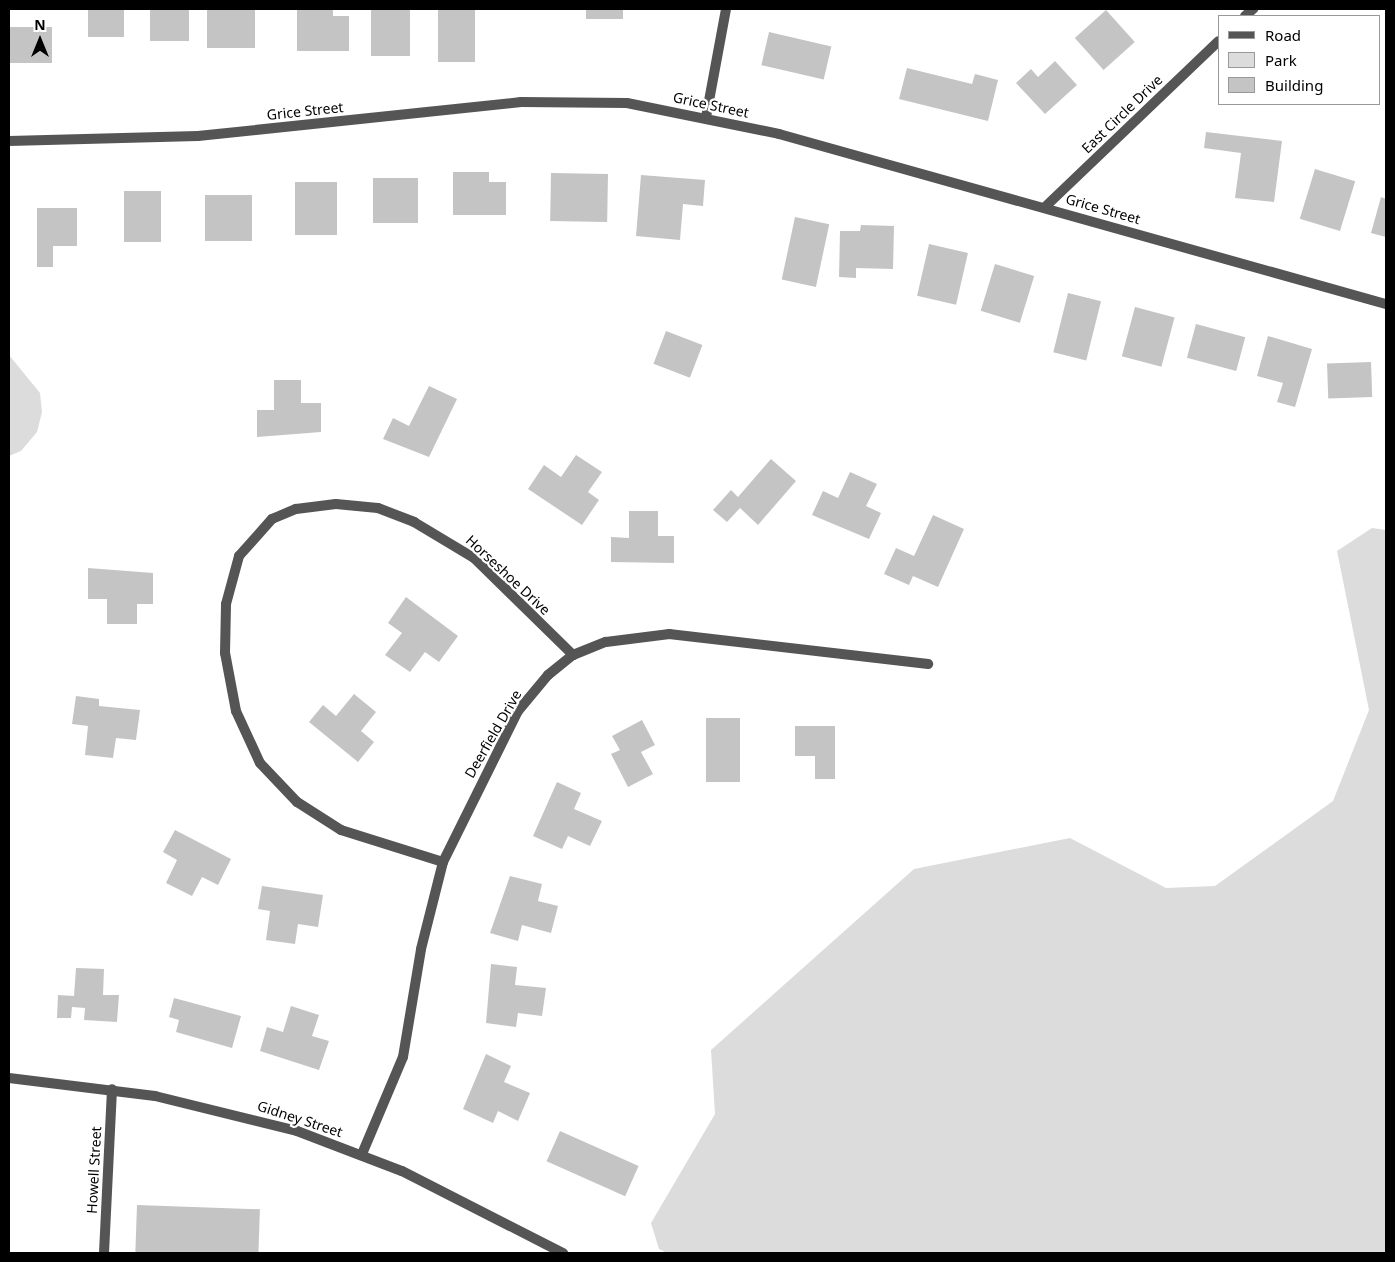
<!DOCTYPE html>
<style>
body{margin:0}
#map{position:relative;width:1395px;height:1262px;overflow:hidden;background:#fff;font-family:"Noto Sans",sans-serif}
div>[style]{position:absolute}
.green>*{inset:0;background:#dcdcdc}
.building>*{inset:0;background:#c4c4c4;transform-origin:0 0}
.minor>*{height:10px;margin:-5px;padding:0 5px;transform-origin:5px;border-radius:5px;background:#555}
.tertiary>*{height:10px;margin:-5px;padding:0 5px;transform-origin:5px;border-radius:5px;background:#555}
span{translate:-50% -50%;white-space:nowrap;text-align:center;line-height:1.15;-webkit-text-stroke:4.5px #fff;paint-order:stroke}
.street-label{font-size:14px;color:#000}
.frame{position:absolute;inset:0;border:10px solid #000;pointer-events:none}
.legend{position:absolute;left:1218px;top:15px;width:162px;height:90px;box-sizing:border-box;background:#fff;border:1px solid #999;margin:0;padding:6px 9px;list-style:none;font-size:15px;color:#000}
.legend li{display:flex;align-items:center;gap:10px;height:25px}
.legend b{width:25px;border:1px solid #999}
.north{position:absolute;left:15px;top:15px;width:50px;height:50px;-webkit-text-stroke:4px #fff;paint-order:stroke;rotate:0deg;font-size:14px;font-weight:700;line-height:20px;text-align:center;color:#000}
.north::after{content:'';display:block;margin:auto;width:18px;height:22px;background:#000;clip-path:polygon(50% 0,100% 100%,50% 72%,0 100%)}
</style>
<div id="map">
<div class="green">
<i style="clip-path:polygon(9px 355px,40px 393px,42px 412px,37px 432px,21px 451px,9px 456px)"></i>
<i style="clip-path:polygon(1372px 528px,1386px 530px,1386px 1253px,667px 1253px,659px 1249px,651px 1223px,715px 1114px,711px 1050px,914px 869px,1070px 838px,1166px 888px,1215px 886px,1333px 801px,1369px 710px,1337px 551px)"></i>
</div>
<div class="building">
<i style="left:88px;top:9px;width:36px;height:28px"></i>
<i style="left:150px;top:9px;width:39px;height:32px"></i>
<i style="left:207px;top:9px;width:48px;height:39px"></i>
<i style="clip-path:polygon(297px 9px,333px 9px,333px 16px,349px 16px,349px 51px,297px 51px)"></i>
<i style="left:371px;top:9px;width:39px;height:47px"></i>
<i style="left:438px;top:9px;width:37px;height:53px"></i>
<i style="left:586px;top:9px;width:37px;height:10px"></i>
<i style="left:1106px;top:10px;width:43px;height:42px;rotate:48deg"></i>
<i style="left:9px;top:27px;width:43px;height:36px"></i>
<i style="left:769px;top:32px;width:64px;height:34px;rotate:13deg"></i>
<i style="clip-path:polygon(1055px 61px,1077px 85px,1045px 114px,1016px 83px,1031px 69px,1038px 77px)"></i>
<i style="clip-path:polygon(907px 68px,972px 84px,975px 74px,998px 80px,988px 121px,899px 99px)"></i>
<i style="clip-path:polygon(1206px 132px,1282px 141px,1274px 202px,1235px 198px,1241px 153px,1204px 148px)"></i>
<i style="left:1315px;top:169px;width:42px;height:52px;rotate:17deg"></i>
<i style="clip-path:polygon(453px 172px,489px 172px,489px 182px,506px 182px,506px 215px,453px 215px)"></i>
<i style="left:551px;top:173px;width:57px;height:48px;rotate:1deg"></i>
<i style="clip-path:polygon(641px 175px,705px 180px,703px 206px,683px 204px,680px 240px,636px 236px)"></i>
<i style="left:373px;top:178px;width:45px;height:45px"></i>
<i style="left:295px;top:182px;width:42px;height:53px"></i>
<i style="left:124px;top:191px;width:37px;height:51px"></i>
<i style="left:205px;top:195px;width:47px;height:46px"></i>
<i style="clip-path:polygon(1381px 197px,1386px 199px,1386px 237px,1371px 233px)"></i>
<i style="clip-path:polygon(37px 208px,77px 208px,77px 246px,53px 246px,53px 267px,37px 267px)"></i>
<i style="left:795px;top:217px;width:35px;height:64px;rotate:12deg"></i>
<i style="clip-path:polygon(861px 225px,894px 226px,893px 269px,856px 268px,856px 278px,839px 277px,840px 231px,860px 231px)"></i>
<i style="left:929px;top:244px;width:40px;height:53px;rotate:13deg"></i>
<i style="left:995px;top:264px;width:41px;height:49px;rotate:17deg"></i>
<i style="left:1068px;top:293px;width:34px;height:61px;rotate:14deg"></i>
<i style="left:1135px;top:307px;width:41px;height:51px;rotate:15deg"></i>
<i style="left:1196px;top:324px;width:51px;height:35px;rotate:15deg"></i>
<i style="left:666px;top:331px;width:39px;height:35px;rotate:21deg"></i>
<i style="clip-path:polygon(1268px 336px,1312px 349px,1295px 407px,1277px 402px,1283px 383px,1257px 376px)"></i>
<i style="left:1371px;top:362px;width:35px;height:44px;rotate:88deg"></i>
<i style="clip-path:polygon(274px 380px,301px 380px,301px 403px,321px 403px,321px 432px,257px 437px,257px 410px,274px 410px)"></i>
<i style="clip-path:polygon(429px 386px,457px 399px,429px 457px,383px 439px,393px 418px,409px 426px)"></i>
<i style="clip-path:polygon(576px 455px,602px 472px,588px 492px,599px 500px,582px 525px,528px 489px,544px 465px,561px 477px)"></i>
<i style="clip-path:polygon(771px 459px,796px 481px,758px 525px,740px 508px,727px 522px,713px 510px,731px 490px,738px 497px)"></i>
<i style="clip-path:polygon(850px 472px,877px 484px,866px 506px,881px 513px,869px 539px,812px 515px,823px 491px,838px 498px)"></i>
<i style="clip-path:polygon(629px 511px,658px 511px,658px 536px,674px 536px,674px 563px,611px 562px,611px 537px,629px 538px)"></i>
<i style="clip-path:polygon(933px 515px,964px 529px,938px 587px,913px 576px,909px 585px,884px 574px,896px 548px,914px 556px)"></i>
<i style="clip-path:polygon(88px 568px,153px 573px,153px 604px,137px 604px,137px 624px,107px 624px,107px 599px,88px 599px)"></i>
<i style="clip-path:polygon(406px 597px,458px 636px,439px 662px,425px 652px,410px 672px,385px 655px,402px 633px,388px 623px)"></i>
<i style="clip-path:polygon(354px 694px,376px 712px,361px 731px,374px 742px,358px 762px,309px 722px,323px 705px,336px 716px)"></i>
<i style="clip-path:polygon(76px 696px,99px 699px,99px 706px,140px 710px,136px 740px,116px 738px,113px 758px,85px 755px,88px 726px,72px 724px)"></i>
<i style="left:706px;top:718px;width:34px;height:64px"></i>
<i style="clip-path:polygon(642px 720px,655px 745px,641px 752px,653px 774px,628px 787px,611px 754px,620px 750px,612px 736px)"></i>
<i style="clip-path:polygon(795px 726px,835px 726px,835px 779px,815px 779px,815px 756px,795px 756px)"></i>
<i style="clip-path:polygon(557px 782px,581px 793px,574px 809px,602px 821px,590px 846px,568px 836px,562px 849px,533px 836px)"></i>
<i style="clip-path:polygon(175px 830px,231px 859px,218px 885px,202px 877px,192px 896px,166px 883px,177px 860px,163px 852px)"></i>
<i style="clip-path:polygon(510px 876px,542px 884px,538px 901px,558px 906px,551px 933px,522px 925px,518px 941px,490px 933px)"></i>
<i style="clip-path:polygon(262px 886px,323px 895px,318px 927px,298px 924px,295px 944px,266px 940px,270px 911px,258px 909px)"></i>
<i style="clip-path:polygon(491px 964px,517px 967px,515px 985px,546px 988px,542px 1016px,518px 1013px,516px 1027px,486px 1023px)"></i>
<i style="clip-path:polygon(76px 968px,104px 969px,103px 995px,119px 995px,117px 1022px,84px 1020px,85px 1008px,72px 1007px,71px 1018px,57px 1018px,58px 995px,74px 996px)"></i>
<i style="clip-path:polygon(174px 998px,241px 1016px,232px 1048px,176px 1032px,179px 1020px,169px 1017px)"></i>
<i style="clip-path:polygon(291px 1006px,319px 1015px,312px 1036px,329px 1041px,319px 1070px,260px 1051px,267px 1027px,283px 1032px)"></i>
<i style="clip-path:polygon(486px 1054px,511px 1066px,504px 1082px,530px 1093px,518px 1121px,498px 1111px,493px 1123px,463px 1109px)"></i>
<i style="left:560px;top:1131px;width:86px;height:33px;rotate:24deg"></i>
<i style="left:137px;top:1205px;width:123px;height:48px;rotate:2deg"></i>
</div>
<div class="minor">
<i style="left:1245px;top:16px;width:11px;rotate:-41deg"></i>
<i style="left:706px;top:117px;width:110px;rotate:-79.5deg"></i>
<i style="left:9px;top:141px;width:189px;rotate:-1.5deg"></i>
<i style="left:198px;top:136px;width:325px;rotate:-6deg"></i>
<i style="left:521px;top:102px;width:106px;rotate:0.5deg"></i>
<i style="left:627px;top:103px;width:155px;rotate:11.5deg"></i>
<i style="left:779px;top:134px;width:630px;rotate:15.65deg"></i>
<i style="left:1045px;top:207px;width:240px;rotate:-43.7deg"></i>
<i style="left:443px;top:862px;width:107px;rotate:-162.6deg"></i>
<i style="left:341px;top:830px;width:52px;rotate:-147.5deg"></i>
<i style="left:297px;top:802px;width:54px;rotate:-133.5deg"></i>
<i style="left:260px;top:763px;width:57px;rotate:-114.8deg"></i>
<i style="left:236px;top:711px;width:59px;rotate:-100.7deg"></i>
<i style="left:225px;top:653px;width:49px;rotate:-88.8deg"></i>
<i style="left:226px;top:604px;width:50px;rotate:-74.8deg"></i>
<i style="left:239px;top:556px;width:50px;rotate:-48.3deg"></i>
<i style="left:272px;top:519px;width:26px;rotate:-23deg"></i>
<i style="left:296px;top:509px;width:40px;rotate:-7.1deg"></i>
<i style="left:336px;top:504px;width:42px;rotate:5.4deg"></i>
<i style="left:378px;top:508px;width:39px;rotate:21deg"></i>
<i style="left:414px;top:522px;width:70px;rotate:31deg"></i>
<i style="left:474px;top:558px;width:139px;rotate:44.4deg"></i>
<i style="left:362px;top:1154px;width:105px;rotate:-67.1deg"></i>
<i style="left:403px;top:1057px;width:109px;rotate:-80.5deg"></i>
<i style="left:421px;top:949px;width:90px;rotate:-75.8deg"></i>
<i style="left:443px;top:862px;width:169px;rotate:-63.6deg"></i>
<i style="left:518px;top:711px;width:47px;rotate:-50.2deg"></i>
<i style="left:548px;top:675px;width:32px;rotate:-39deg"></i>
<i style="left:573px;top:655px;width:35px;rotate:-22deg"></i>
<i style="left:606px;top:642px;width:64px;rotate:-7.2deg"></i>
<i style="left:669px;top:634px;width:261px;rotate:6.6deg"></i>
<i style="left:104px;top:1253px;width:164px;rotate:-87.2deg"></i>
</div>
<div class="tertiary">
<i style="left:9px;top:1078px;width:147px;rotate:7deg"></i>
<i style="left:155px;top:1096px;width:146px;rotate:13.8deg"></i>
<i style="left:297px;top:1131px;width:112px;rotate:20.9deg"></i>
<i style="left:402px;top:1171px;width:181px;rotate:27deg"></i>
</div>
<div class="street-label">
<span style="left:711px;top:105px;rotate:12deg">Grice Street</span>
<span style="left:305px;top:111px;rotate:-6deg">Grice Street</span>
<span style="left:1122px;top:114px;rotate:-44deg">East Circle Drive</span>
<span style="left:1103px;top:209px;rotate:16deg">Grice Street</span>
<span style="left:508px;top:575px;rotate:43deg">Horseshoe Drive</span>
<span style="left:493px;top:734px;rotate:-60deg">Deerfield Drive</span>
<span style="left:300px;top:1119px;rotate:18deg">Gidney Street</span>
<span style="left:94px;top:1170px;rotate:-87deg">Howell Street</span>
</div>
<div class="frame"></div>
<ul class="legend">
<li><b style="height:6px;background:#555"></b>Road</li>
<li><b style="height:14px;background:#dcdcdc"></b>Park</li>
<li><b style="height:14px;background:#c4c4c4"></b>Building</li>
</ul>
<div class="north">N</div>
</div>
